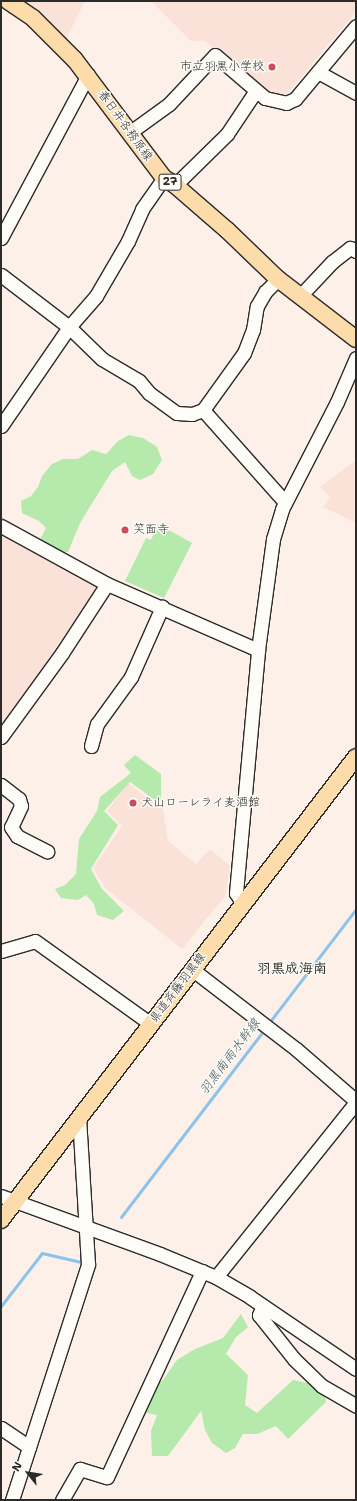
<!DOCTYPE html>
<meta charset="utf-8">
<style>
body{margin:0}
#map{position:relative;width:357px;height:1501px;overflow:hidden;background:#fcf0e9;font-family:"Shantell Sans","Klee One",sans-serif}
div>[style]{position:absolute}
.built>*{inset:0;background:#fbe2d8}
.green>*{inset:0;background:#b5eaac}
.stream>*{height:3px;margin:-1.5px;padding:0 1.5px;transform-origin:1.5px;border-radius:1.5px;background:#8bc3ea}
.roads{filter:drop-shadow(1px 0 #2b2b2b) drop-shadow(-1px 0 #2b2b2b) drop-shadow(0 1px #2b2b2b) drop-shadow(0 -1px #2b2b2b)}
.minor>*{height:13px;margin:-6.5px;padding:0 6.5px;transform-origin:6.5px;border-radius:6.5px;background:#fdfcf7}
.major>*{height:16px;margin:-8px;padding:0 8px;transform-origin:8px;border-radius:8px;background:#fddcac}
.dots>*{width:11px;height:11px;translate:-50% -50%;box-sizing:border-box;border:2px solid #fdfcf7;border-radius:50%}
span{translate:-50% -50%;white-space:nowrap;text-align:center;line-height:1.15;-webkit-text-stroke:3px #fdfcf7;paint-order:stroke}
.shield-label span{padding:1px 3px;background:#fdfcf7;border:1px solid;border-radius:3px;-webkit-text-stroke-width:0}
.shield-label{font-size:11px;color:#2b2b2b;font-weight:700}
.poi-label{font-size:12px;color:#2b2b2b}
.right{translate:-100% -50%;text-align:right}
.left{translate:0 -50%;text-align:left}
.street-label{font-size:12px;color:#2b2b2b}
.water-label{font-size:13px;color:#485964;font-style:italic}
.quarter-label{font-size:14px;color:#2b2b2b;font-weight:700}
.frame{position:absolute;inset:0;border:2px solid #2b2b2b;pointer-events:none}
.north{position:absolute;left:8px;top:1453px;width:40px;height:40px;-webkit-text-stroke:3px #fdfcf7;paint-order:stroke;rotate:300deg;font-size:11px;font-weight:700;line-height:16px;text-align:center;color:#2b2b2b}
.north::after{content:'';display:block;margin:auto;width:14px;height:18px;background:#2b2b2b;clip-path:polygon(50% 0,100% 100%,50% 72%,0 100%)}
</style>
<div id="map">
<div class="built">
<i style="clip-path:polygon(23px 1px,85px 1px,66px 39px)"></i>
<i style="clip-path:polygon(151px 1px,356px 1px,356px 12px,286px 95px,264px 94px,205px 41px,191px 41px)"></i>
<i style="clip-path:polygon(356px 460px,356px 523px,323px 507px,330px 497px,320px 487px)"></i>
<i style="clip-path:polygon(1px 531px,94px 581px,98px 589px,60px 648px,1px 726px)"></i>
<i style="clip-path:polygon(128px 783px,163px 809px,168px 841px,196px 864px,210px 849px,230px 866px,225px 896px,182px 949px,105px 888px,93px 868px,122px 826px,107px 811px)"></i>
</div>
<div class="green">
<i style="clip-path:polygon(129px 435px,143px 438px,157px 447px,162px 460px,153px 474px,140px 480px,132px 476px,125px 462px,112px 471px,80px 523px,68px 552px,58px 553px,39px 541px,46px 528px,39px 521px,22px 513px,21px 501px,31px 496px,38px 487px,42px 476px,52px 464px,63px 459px,78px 459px,92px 450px,106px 454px,118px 441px)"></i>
<i style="clip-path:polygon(158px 524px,192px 543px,164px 598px,125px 581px,146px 538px,151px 540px)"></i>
<i style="clip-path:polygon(135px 755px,161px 774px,161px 800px,159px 803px,130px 782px,104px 811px,118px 825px,91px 869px,102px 889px,124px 911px,113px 920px,97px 915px,94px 904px,86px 895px,78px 900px,61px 898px,55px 889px,65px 885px,76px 874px,79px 839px,97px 811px,100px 797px,131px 773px,124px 765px)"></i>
<i style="clip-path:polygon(241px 1314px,248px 1327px,236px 1337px,226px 1354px,248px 1375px,245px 1405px,257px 1413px,293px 1380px,322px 1386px,326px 1402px,288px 1439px,276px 1426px,257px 1434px,243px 1434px,235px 1448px,226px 1453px,212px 1443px,205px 1430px,201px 1411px,168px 1456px,152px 1456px,151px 1431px,157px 1415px,138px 1411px,143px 1395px,163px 1380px,177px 1360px,195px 1349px,223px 1338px)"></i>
</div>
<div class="stream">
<i style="left:268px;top:1024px;width:145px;rotate:-52.6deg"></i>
<i style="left:121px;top:1217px;width:235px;rotate:-52.6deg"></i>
<i style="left:1px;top:1306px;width:67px;rotate:-52.3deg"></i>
<i style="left:42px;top:1253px;width:40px;rotate:13deg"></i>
<i style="left:81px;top:1262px;width:5px;rotate:-79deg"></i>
</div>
<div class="roads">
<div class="minor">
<i style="left:318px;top:72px;width:43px;rotate:28.9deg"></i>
<i style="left:129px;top:133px;width:49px;rotate:-35.9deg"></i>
<i style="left:169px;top:104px;width:67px;rotate:-46.8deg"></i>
<i style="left:215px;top:55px;width:66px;rotate:40.7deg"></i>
<i style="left:265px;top:98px;width:22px;rotate:13deg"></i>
<i style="left:286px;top:103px;width:10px;rotate:-24deg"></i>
<i style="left:295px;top:99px;width:95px;rotate:-50.1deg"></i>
<i style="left:175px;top:185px;width:73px;rotate:-44.4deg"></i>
<i style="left:227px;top:134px;width:50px;rotate:-56.3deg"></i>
<i style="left:1px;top:238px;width:185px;rotate:-61.9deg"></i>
<i style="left:1px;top:275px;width:86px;rotate:37.4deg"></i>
<i style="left:69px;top:327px;width:46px;rotate:44.1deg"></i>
<i style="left:102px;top:359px;width:43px;rotate:30.7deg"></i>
<i style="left:139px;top:381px;width:16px;rotate:50deg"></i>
<i style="left:149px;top:393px;width:34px;rotate:36deg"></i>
<i style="left:177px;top:413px;width:15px;rotate:4deg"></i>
<i style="left:192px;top:414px;width:12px;rotate:-20deg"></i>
<i style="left:203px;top:410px;width:123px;rotate:48.3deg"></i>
<i style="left:300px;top:296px;width:47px;rotate:-46.7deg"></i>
<i style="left:332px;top:262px;width:23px;rotate:-38deg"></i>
<i style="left:350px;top:248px;width:7px;rotate:27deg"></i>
<i style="left:203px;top:410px;width:70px;rotate:-54.3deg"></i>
<i style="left:244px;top:353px;width:25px;rotate:-69deg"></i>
<i style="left:253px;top:330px;width:24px;rotate:-81deg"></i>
<i style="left:257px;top:306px;width:16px;rotate:-60deg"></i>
<i style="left:265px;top:292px;width:18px;rotate:-45deg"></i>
<i style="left:1px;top:426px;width:120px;rotate:-55.5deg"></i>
<i style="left:69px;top:327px;width:41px;rotate:-48.9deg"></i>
<i style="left:96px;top:296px;width:64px;rotate:-59.8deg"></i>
<i style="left:128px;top:241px;width:35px;rotate:-66deg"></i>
<i style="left:142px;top:209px;width:38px;rotate:-55deg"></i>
<i style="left:1px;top:526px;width:121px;rotate:28.7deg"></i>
<i style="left:107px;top:584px;width:165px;rotate:23.6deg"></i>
<i style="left:1px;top:737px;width:104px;rotate:-54deg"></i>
<i style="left:62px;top:653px;width:82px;rotate:-56.9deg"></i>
<i style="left:91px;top:746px;width:23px;rotate:-75deg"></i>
<i style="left:97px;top:724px;width:58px;rotate:-54.1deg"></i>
<i style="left:131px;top:677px;width:77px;rotate:-66.1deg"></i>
<i style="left:1px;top:785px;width:23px;rotate:38deg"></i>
<i style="left:19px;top:799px;width:7px;rotate:74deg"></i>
<i style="left:21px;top:806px;width:23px;rotate:115deg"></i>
<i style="left:11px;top:827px;width:11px;rotate:56deg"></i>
<i style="left:17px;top:836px;width:34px;rotate:27deg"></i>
<i style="left:243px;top:904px;width:13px;rotate:-122deg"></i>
<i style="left:236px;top:893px;width:244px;rotate:-84.8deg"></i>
<i style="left:258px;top:650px;width:112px;rotate:-82.3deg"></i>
<i style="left:273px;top:539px;width:31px;rotate:-73deg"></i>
<i style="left:282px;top:509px;width:120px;rotate:-62.8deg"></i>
<i style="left:337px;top:402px;width:48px;rotate:-66.6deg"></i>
<i style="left:1px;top:951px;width:35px;rotate:-16deg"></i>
<i style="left:35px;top:941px;width:143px;rotate:35.6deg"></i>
<i style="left:193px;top:970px;width:130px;rotate:37.5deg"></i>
<i style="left:296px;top:1049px;width:79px;rotate:40.9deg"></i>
<i style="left:1px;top:1196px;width:169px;rotate:20deg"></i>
<i style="left:160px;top:1254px;width:61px;rotate:22.3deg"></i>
<i style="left:216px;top:1277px;width:39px;rotate:30deg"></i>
<i style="left:250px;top:1297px;width:128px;rotate:34.2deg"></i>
<i style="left:216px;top:1277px;width:224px;rotate:-51.3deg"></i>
<i style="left:263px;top:1306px;width:10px;rotate:114deg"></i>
<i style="left:259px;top:1315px;width:56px;rotate:51.5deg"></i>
<i style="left:294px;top:1359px;width:39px;rotate:44deg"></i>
<i style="left:322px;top:1386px;width:39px;rotate:30deg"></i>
<i style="left:1px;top:1428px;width:34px;rotate:34deg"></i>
<i style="left:12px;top:1500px;width:248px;rotate:-72.1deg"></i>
<i style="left:88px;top:1264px;width:146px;rotate:-93.5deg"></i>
<i style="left:62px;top:1500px;width:36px;rotate:-60deg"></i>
<i style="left:80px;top:1469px;width:28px;rotate:17deg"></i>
<i style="left:107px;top:1477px;width:227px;rotate:-65.2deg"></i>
</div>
<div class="major">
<i style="left:8px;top:1px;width:30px;rotate:34deg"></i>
<i style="left:33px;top:18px;width:59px;rotate:45deg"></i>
<i style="left:75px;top:60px;width:148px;rotate:53deg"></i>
<i style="left:164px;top:178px;width:13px;rotate:32deg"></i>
<i style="left:175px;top:185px;width:69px;rotate:40.9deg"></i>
<i style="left:227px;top:230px;width:71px;rotate:43.9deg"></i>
<i style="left:278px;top:279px;width:98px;rotate:37.6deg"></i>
<i style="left:1px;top:1220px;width:583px;rotate:-52.52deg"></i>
</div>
</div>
<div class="dots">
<i style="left:272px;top:67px;background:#d1495b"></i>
<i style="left:125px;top:530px;background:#d1495b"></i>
<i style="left:133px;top:803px;background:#d1495b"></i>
</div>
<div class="shield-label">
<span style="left:170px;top:182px">27</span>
</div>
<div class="poi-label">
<span class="right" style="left:264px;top:67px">市立羽黒小学校</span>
<span class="left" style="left:133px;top:530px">笑面寺</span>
<span class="left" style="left:141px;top:803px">犬山ローレライ麦酒館</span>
</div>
<div class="street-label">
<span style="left:125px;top:126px;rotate:54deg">春日井各務原線</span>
<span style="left:178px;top:988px;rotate:-53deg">県道斉藤羽黒線</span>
</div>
<div class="water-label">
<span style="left:230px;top:1057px;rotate:-53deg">羽黒南雨水幹線</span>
</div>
<div class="quarter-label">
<span style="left:292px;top:968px">羽黒成海南</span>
</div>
<div class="frame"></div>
<div class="north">N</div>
</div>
